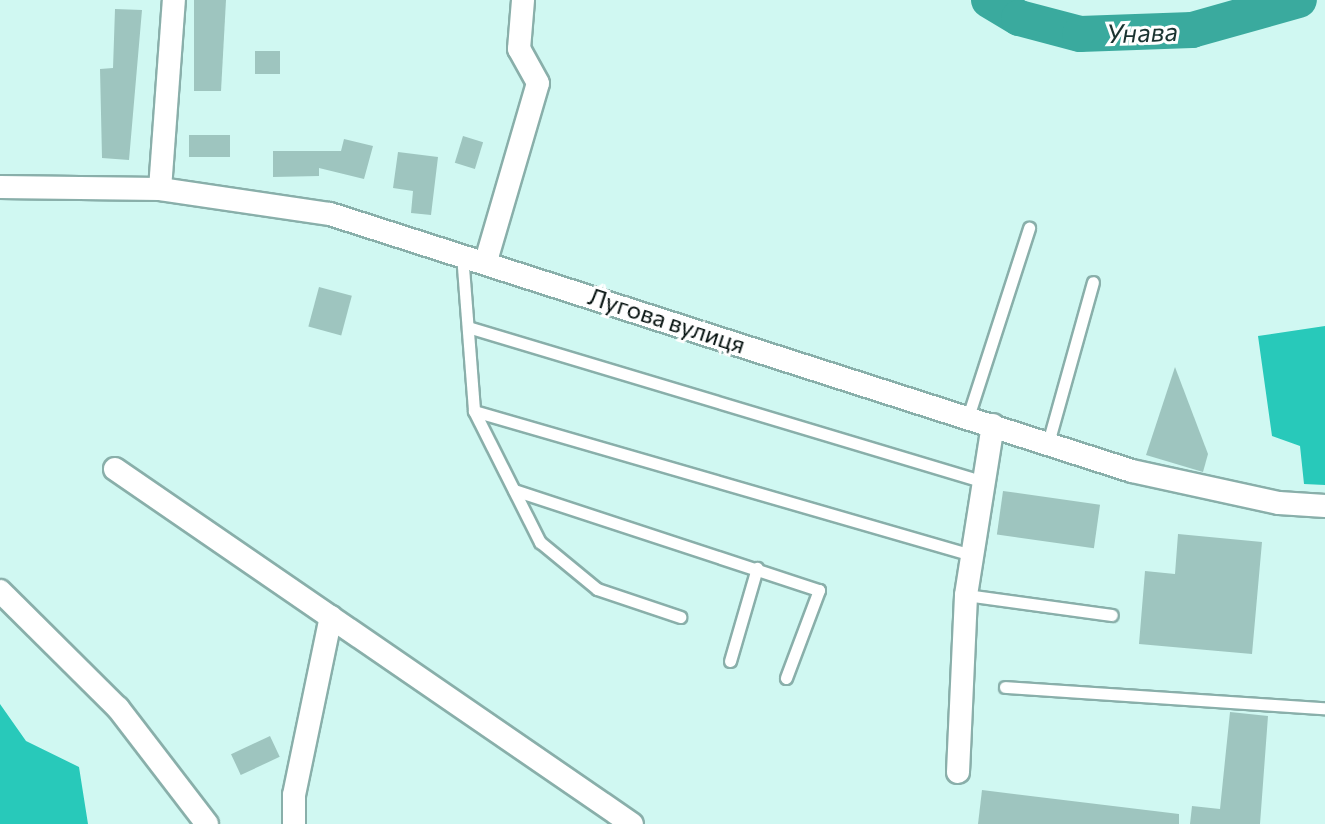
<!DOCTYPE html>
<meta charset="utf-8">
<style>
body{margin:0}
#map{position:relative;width:1325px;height:824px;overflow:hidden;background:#d0f8f2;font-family:Commissioner,sans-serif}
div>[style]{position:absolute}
.forest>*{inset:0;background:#28c9ba}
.river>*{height:36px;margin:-18px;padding:0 18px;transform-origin:18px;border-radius:18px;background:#3aaa9e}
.building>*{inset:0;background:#9ec5bf;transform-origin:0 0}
.roads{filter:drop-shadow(2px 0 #89afaa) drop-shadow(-2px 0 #89afaa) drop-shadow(0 2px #89afaa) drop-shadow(0 -2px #89afaa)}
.lane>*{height:11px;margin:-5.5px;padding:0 5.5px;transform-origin:5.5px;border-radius:5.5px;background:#fff}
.street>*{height:22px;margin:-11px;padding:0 11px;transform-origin:11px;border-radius:11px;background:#fff}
span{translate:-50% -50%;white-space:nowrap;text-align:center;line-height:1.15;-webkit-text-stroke:6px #fff;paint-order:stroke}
.street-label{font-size:24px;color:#020e0c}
.water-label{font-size:26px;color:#1a3330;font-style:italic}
</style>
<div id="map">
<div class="forest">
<i style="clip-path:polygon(1325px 326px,1325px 485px,1304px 484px,1300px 446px,1272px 436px,1258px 336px)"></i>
<i style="clip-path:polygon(0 704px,26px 741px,79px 767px,88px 824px,0 824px)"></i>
</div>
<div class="river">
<i style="left:989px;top:0;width:35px;rotate:31deg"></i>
<i style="left:1019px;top:18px;width:63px;rotate:14.7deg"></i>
<i style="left:1080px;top:34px;width:112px;rotate:-2deg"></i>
<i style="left:1192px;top:30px;width:111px;rotate:-15.7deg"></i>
</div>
<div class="building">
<i style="clip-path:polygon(194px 0,226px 0,221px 91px,194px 91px)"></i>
<i style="clip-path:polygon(115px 9px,142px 10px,129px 160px,102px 158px,100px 69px,113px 68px)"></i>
<i style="left:255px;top:51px;width:25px;height:23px"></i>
<i style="left:230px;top:135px;width:22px;height:41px;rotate:90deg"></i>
<i style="left:463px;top:136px;width:21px;height:28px;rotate:17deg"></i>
<i style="clip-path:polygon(344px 139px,373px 146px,364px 179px,319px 168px,319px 176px,273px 177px,273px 151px,341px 151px)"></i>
<i style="clip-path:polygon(398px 152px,438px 157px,431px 215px,411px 213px,413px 191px,393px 188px)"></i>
<i style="left:319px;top:287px;width:34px;height:41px;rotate:15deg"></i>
<i style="clip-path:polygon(1175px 367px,1208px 454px,1203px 472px,1146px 455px)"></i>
<i style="left:1003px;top:491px;width:98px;height:44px;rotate:8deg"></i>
<i style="clip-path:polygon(1178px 534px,1262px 542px,1252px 654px,1139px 644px,1145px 571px,1175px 574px)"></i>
<i style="clip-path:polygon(1230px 712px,1268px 716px,1260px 824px,1190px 824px,1192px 806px,1220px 809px)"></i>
<i style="left:270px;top:736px;width:23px;height:43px;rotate:65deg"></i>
<i style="clip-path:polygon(982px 790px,1179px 814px,1179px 824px,978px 824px)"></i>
</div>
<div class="roads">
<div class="lane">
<i style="left:462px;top:254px;width:157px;rotate:85.6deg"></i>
<i style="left:474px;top:411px;width:147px;rotate:63.3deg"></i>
<i style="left:540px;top:542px;width:74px;rotate:39.5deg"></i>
<i style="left:597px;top:589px;width:88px;rotate:18.6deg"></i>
<i style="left:471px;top:328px;width:536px;rotate:16.71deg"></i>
<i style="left:474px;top:411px;width:518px;rotate:16.13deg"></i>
<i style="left:968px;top:417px;width:199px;rotate:-72.1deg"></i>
<i style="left:1048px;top:443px;width:167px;rotate:-74.4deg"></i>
<i style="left:514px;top:490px;width:321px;rotate:18.2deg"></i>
<i style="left:819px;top:590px;width:94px;rotate:110.6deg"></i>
<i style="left:966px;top:595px;width:147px;rotate:7.8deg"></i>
<i style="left:730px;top:661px;width:97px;rotate:-73.8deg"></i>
<i style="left:1005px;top:687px;width:321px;rotate:3.8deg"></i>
</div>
<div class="street">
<i style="left:0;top:187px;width:160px;rotate:0.7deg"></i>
<i style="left:160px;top:189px;width:172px;rotate:8.4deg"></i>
<i style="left:330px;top:214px;width:842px;rotate:17.77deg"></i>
<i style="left:1132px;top:471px;width:150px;rotate:12.3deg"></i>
<i style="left:1279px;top:503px;width:46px;rotate:3.7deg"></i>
<i style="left:160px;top:189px;width:190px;rotate:-85.8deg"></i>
<i style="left:486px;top:261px;width:185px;rotate:-73.7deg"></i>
<i style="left:538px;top:83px;width:39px;rotate:-119deg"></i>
<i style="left:519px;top:49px;width:49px;rotate:-85.3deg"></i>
<i style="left:115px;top:469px;width:627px;rotate:34.48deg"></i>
<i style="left:0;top:591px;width:166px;rotate:44.8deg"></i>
<i style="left:118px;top:708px;width:146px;rotate:52.5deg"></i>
<i style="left:958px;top:772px;width:177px;rotate:-87.4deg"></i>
<i style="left:966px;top:595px;width:172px;rotate:-81deg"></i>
<i style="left:294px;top:824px;width:29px;rotate:-90deg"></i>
<i style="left:294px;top:795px;width:182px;rotate:-78.3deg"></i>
</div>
</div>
<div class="street-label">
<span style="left:667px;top:320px;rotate:18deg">Лугова вулиця</span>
</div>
<div class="water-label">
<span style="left:1142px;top:32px;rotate:-2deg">Унава</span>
</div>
</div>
